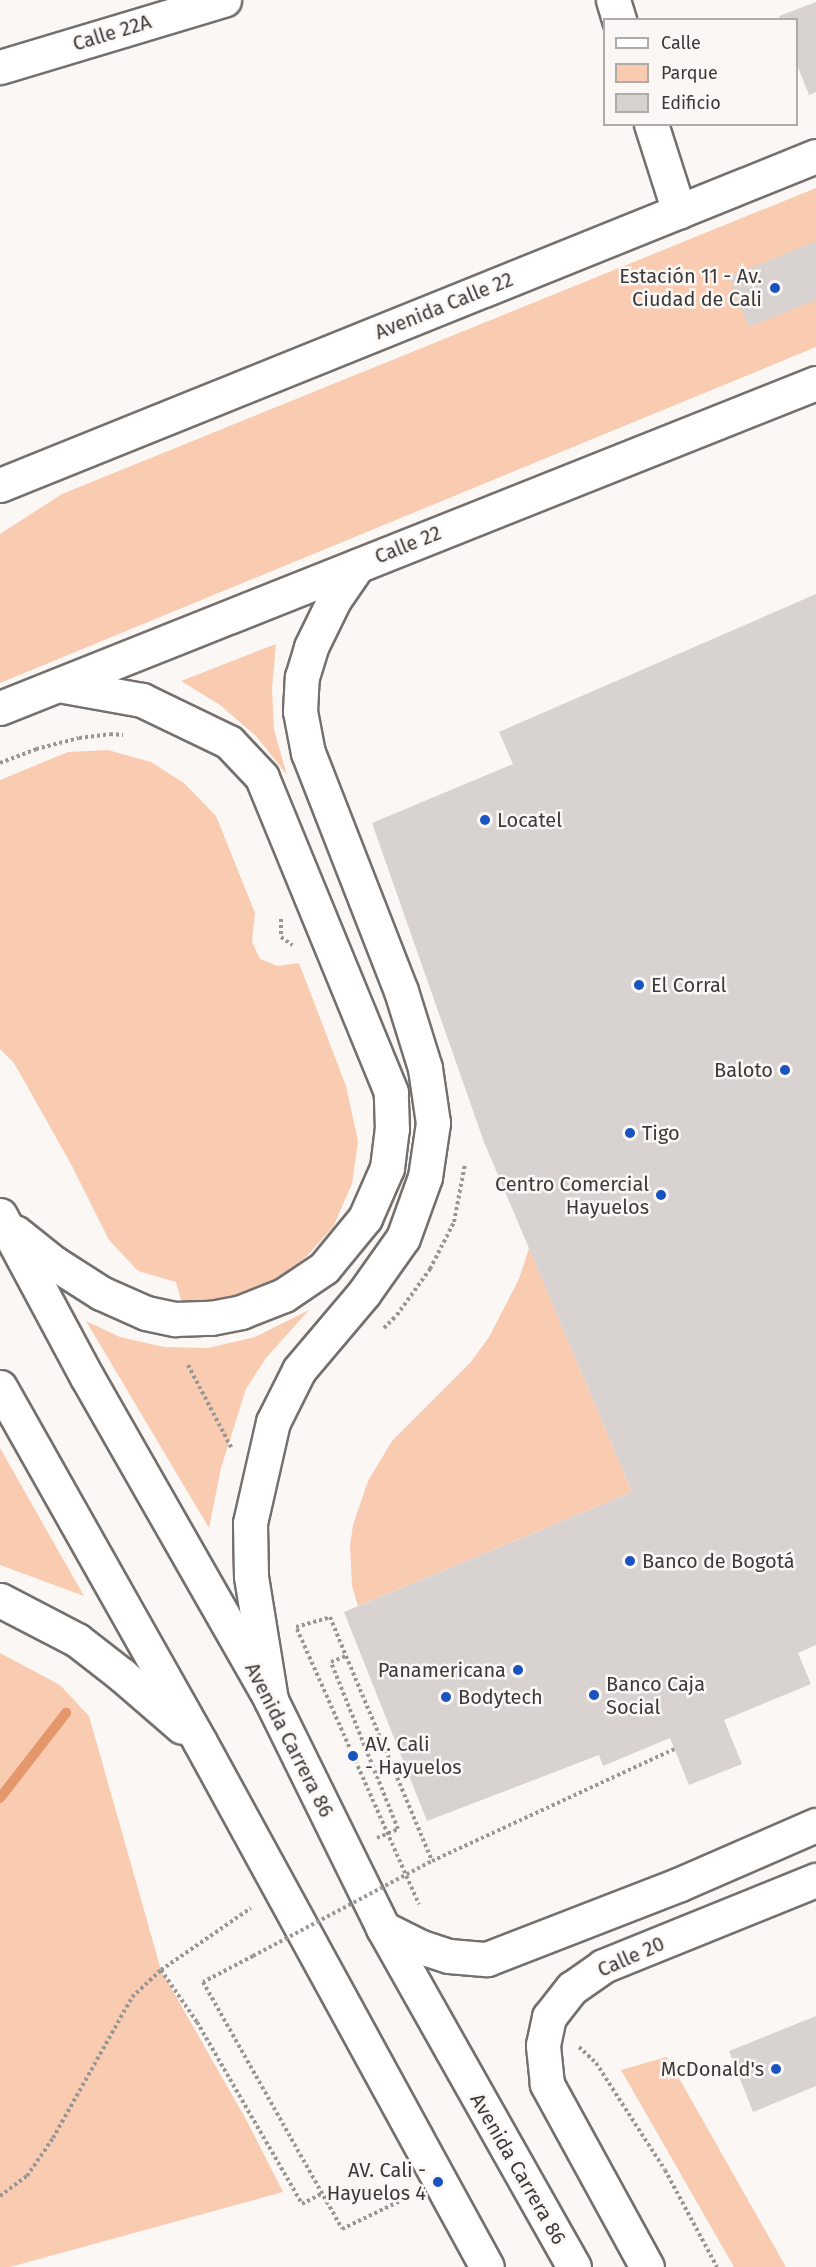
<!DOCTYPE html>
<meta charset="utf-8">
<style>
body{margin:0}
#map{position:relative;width:816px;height:2267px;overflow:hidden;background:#fbf7f4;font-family:"Fira Sans",sans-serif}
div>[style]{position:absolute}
.green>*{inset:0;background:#f9ccb2}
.stream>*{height:10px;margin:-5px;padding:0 5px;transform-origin:5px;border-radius:5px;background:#e3976a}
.building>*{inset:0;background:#d8d3d1}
.path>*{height:4px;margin-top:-2px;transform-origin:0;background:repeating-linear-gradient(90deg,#999694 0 3px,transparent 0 6px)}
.roads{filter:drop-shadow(2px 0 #74706e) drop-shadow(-2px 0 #74706e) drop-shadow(0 2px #74706e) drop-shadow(0 -2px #74706e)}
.minor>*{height:33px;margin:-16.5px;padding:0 16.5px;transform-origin:16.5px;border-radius:16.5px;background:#fff}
.tertiary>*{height:33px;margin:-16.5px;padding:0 16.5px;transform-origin:16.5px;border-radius:16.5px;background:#fff}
.primary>*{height:33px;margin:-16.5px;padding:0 16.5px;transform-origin:16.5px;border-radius:16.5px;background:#fff}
.path-bridge>*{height:4px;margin-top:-2px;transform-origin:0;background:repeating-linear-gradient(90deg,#999694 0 3px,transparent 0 6px)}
.dots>*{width:16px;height:16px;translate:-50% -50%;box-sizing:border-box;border:3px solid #fbf7f4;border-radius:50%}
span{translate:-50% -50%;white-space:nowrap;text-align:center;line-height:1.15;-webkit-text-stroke:5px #fbf7f4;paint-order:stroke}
.street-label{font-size:20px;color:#3c3a39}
.poi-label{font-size:20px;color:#3c3a39}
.right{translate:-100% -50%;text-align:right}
.left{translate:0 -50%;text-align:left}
.legend{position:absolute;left:603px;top:18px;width:195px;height:108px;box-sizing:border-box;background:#fbf7f4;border:2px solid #afaba9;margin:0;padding:8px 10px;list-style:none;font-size:18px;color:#3c3a39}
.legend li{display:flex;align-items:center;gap:12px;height:30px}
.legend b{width:30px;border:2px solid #afaba9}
</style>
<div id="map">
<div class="green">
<i style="clip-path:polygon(816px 188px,816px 347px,0 683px,0 534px,62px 494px)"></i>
<i style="clip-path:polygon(276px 644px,272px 688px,274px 730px,287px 775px,256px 736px,220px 705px,181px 681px)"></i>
<i style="clip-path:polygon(108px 750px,151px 762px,184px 783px,216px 816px,255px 913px,252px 942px,260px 959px,278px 966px,299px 963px,346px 1086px,358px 1141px,352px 1184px,333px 1227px,307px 1256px,272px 1285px,229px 1303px,183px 1307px,176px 1282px,138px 1271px,109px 1240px,72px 1166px,14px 1063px,0 1049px,0 780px,68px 752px)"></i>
<i style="clip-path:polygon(529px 1248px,632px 1492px,358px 1606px,352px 1586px,350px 1546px,353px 1525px,368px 1481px,392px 1441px,470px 1363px,489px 1337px,519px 1279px)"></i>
<i style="clip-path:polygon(309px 1310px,266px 1358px,246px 1389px,221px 1468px,209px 1528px,86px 1321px,120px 1337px,164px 1347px,208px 1348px,255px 1337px)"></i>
<i style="clip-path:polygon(0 1448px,84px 1596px,0 1565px)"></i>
<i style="clip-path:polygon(0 1653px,60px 1685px,89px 1716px,161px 1970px,248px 2123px,283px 2192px,10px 2267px,0 2267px)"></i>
<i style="clip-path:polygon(666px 2057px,667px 2057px,786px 2267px,734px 2267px,621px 2070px)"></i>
</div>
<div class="stream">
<i style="left:0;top:1798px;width:108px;rotate:-52.2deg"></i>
</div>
<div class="building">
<i style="clip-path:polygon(816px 2px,816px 92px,809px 95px,796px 62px,796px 20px,781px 20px,779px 16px)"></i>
<i style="clip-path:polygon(816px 241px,816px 300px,749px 327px,729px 277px)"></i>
<i style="clip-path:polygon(816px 594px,816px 1645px,798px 1653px,811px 1684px,724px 1720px,742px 1764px,689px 1785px,670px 1738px,603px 1766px,599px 1755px,427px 1821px,344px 1612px,632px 1492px,484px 1142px,372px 823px,513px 764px,499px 732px)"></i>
<i style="clip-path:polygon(816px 2016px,816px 2086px,753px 2112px,729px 2051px)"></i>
</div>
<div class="path">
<i style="left:0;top:763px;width:39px;rotate:-21deg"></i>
<i style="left:36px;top:749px;width:44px;rotate:-14.3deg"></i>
<i style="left:79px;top:738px;width:31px;rotate:-7deg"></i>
<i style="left:110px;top:734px;width:13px;rotate:4deg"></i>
<i style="left:281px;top:919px;width:18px;rotate:90deg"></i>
<i style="left:281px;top:937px;width:14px;rotate:36deg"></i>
<i style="left:384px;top:1328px;width:18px;rotate:-45deg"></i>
<i style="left:397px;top:1315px;width:57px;rotate:-54.3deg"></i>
<i style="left:430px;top:1269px;width:53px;rotate:-62.9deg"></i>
<i style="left:454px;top:1222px;width:59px;rotate:-79.3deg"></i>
<i style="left:188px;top:1365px;width:93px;rotate:62.3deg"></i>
<i style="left:296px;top:1627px;width:35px;rotate:-16deg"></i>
<i style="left:330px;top:1617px;width:42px;rotate:67.7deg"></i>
<i style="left:297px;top:1629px;width:301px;rotate:66.1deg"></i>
<i style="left:377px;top:1838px;width:23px;rotate:-23deg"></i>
<i style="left:398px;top:1829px;width:180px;rotate:-111.9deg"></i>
<i style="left:331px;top:1662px;width:16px;rotate:-22deg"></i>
<i style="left:346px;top:1656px;width:222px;rotate:67.2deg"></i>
<i style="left:253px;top:1956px;width:56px;rotate:152.5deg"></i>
<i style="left:203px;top:1982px;width:283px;rotate:60.6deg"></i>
<i style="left:342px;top:2229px;width:71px;rotate:-25.8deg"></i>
<i style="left:161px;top:1970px;width:63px;rotate:55.3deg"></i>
<i style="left:197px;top:2022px;width:210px;rotate:60deg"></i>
<i style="left:302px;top:2204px;width:24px;rotate:-28deg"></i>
<i style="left:579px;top:2047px;width:23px;rotate:43deg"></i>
<i style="left:596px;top:2063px;width:127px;rotate:57.2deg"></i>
<i style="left:665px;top:2170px;width:110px;rotate:61.8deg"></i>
<i style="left:0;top:2196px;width:34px;rotate:-37deg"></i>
<i style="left:27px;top:2176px;width:46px;rotate:-55.6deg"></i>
<i style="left:53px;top:2138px;width:162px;rotate:-60.7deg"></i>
<i style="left:132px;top:1997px;width:40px;rotate:-43deg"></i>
<i style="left:161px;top:1970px;width:109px;rotate:-34.6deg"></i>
</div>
<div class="roads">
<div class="minor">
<i style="left:613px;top:0;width:21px;rotate:73deg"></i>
<i style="left:0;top:67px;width:234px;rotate:-16.7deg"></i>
<i style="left:651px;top:124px;width:92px;rotate:72.3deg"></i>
<i style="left:0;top:708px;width:878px;rotate:-21.72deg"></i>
<i style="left:383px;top:1928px;width:42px;rotate:26.6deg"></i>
<i style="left:421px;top:1947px;width:29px;rotate:18deg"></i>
<i style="left:449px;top:1956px;width:38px;rotate:5deg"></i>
<i style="left:487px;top:1959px;width:207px;rotate:-21.2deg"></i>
<i style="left:680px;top:1884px;width:148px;rotate:-23.5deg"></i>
<i style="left:647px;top:2267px;width:209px;rotate:-118.7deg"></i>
<i style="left:547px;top:2084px;width:39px;rotate:-96deg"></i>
<i style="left:543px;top:2045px;width:29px;rotate:-78deg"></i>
<i style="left:549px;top:2017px;width:37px;rotate:-52deg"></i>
<i style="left:572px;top:1988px;width:38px;rotate:-35deg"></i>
<i style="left:603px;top:1966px;width:230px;rotate:-22deg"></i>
</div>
<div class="tertiary">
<i style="left:0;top:485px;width:880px;rotate:-21.96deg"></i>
</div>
<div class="primary">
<i style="left:0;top:1215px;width:184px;rotate:61.8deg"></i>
<i style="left:87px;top:1377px;width:372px;rotate:60.3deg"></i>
<i style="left:271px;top:1700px;width:254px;rotate:63.8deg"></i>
<i style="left:383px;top:1928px;width:389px;rotate:60.6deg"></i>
<i style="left:15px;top:1232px;width:50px;rotate:38.5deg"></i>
<i style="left:54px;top:1263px;width:56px;rotate:32.6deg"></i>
<i style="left:101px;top:1293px;width:49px;rotate:24deg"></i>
<i style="left:146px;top:1313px;width:30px;rotate:12deg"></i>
<i style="left:175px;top:1319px;width:36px;rotate:-2deg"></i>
<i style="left:211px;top:1318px;width:31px;rotate:-11deg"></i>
<i style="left:241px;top:1312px;width:46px;rotate:-21.6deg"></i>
<i style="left:284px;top:1295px;width:48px;rotate:-34deg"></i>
<i style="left:324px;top:1268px;width:65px;rotate:-50.6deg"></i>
<i style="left:365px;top:1218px;width:55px;rotate:-66.3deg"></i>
<i style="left:387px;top:1168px;width:39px;rotate:-83deg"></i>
<i style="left:392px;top:1129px;width:37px;rotate:-92deg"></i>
<i style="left:391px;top:1092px;width:340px;rotate:-112.3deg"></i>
<i style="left:262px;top:777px;width:48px;rotate:-133.3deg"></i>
<i style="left:229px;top:742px;width:97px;rotate:-154.2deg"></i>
<i style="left:142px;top:700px;width:85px;rotate:-169.9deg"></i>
<i style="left:0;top:1387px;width:407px;rotate:60.6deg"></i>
<i style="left:200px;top:1742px;width:598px;rotate:61.34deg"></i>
<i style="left:0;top:1600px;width:87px;rotate:27.5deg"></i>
<i style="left:77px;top:1640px;width:57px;rotate:37.9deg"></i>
<i style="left:122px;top:1675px;width:79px;rotate:40.9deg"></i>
<i style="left:271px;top:1700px;width:126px;rotate:-99.2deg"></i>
<i style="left:251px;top:1576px;width:53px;rotate:-91.1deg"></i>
<i style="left:250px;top:1523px;width:104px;rotate:-77.2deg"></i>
<i style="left:273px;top:1422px;width:58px;rotate:-63.4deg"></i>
<i style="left:299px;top:1370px;width:101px;rotate:-49.8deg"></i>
<i style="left:364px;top:1293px;width:67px;rotate:-54.7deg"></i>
<i style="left:403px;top:1238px;width:65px;rotate:-70.2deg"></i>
<i style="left:425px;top:1177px;width:55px;rotate:-81.6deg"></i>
<i style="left:433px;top:1123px;width:56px;rotate:-98.3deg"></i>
<i style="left:425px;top:1068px;width:81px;rotate:-107.3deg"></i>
<i style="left:401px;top:991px;width:256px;rotate:-111.3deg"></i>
<i style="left:308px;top:753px;width:43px;rotate:-100.8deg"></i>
<i style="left:300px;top:711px;width:34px;rotate:-87deg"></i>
<i style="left:302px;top:677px;width:31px;rotate:-73deg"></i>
<i style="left:311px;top:647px;width:52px;rotate:-63.9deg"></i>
<i style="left:334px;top:600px;width:42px;rotate:-55.6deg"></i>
</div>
</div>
<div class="path-bridge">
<i style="left:253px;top:1956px;width:203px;rotate:-28deg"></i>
<i style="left:432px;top:1861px;width:267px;rotate:-24.8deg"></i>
</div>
<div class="dots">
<i style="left:775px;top:288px;background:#1954c0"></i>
<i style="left:485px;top:820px;background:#1954c0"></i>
<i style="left:639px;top:985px;background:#1954c0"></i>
<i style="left:785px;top:1070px;background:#1954c0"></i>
<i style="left:630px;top:1133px;background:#1954c0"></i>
<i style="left:661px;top:1195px;background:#1954c0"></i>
<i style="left:630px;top:1561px;background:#1954c0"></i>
<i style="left:518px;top:1670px;background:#1954c0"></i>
<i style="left:594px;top:1695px;background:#1954c0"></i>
<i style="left:446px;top:1697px;background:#1954c0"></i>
<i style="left:353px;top:1756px;background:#1954c0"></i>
<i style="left:776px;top:2069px;background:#1954c0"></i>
<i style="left:438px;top:2182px;background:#1954c0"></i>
</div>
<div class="street-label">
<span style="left:112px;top:33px;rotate:-17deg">Calle 22A</span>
<span style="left:444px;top:306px;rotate:-22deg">Avenida Calle 22</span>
<span style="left:408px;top:545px;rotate:-22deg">Calle 22</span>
<span style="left:289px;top:1740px;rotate:63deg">Avenida Carrera 86</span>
<span style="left:631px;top:1957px;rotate:-24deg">Calle 20</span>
<span style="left:518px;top:2169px;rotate:60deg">Avenida Carrera 86</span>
</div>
<div class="poi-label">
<span class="right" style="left:762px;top:288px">Estación 11 - Av.<br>Ciudad de Cali</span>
<span class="left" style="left:497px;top:820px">Locatel</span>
<span class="left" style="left:651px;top:985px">El Corral</span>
<span class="right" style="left:773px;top:1070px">Baloto</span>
<span class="left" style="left:642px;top:1133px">Tigo</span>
<span class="right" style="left:649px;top:1196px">Centro Comercial<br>Hayuelos</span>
<span class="left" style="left:642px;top:1561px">Banco de Bogotá</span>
<span class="right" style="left:506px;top:1670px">Panamericana</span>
<span class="left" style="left:606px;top:1696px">Banco Caja<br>Social</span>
<span class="left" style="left:458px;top:1697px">Bodytech</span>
<span class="left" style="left:365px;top:1756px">AV. Cali<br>- Hayuelos</span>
<span class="right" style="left:764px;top:2069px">McDonald's</span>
<span class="right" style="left:426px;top:2182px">AV. Cali -<br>Hayuelos 4</span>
</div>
<ul class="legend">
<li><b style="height:8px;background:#fff"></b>Calle</li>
<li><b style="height:16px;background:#f9ccb2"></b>Parque</li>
<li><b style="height:16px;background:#d8d3d1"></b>Edificio</li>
</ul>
</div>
